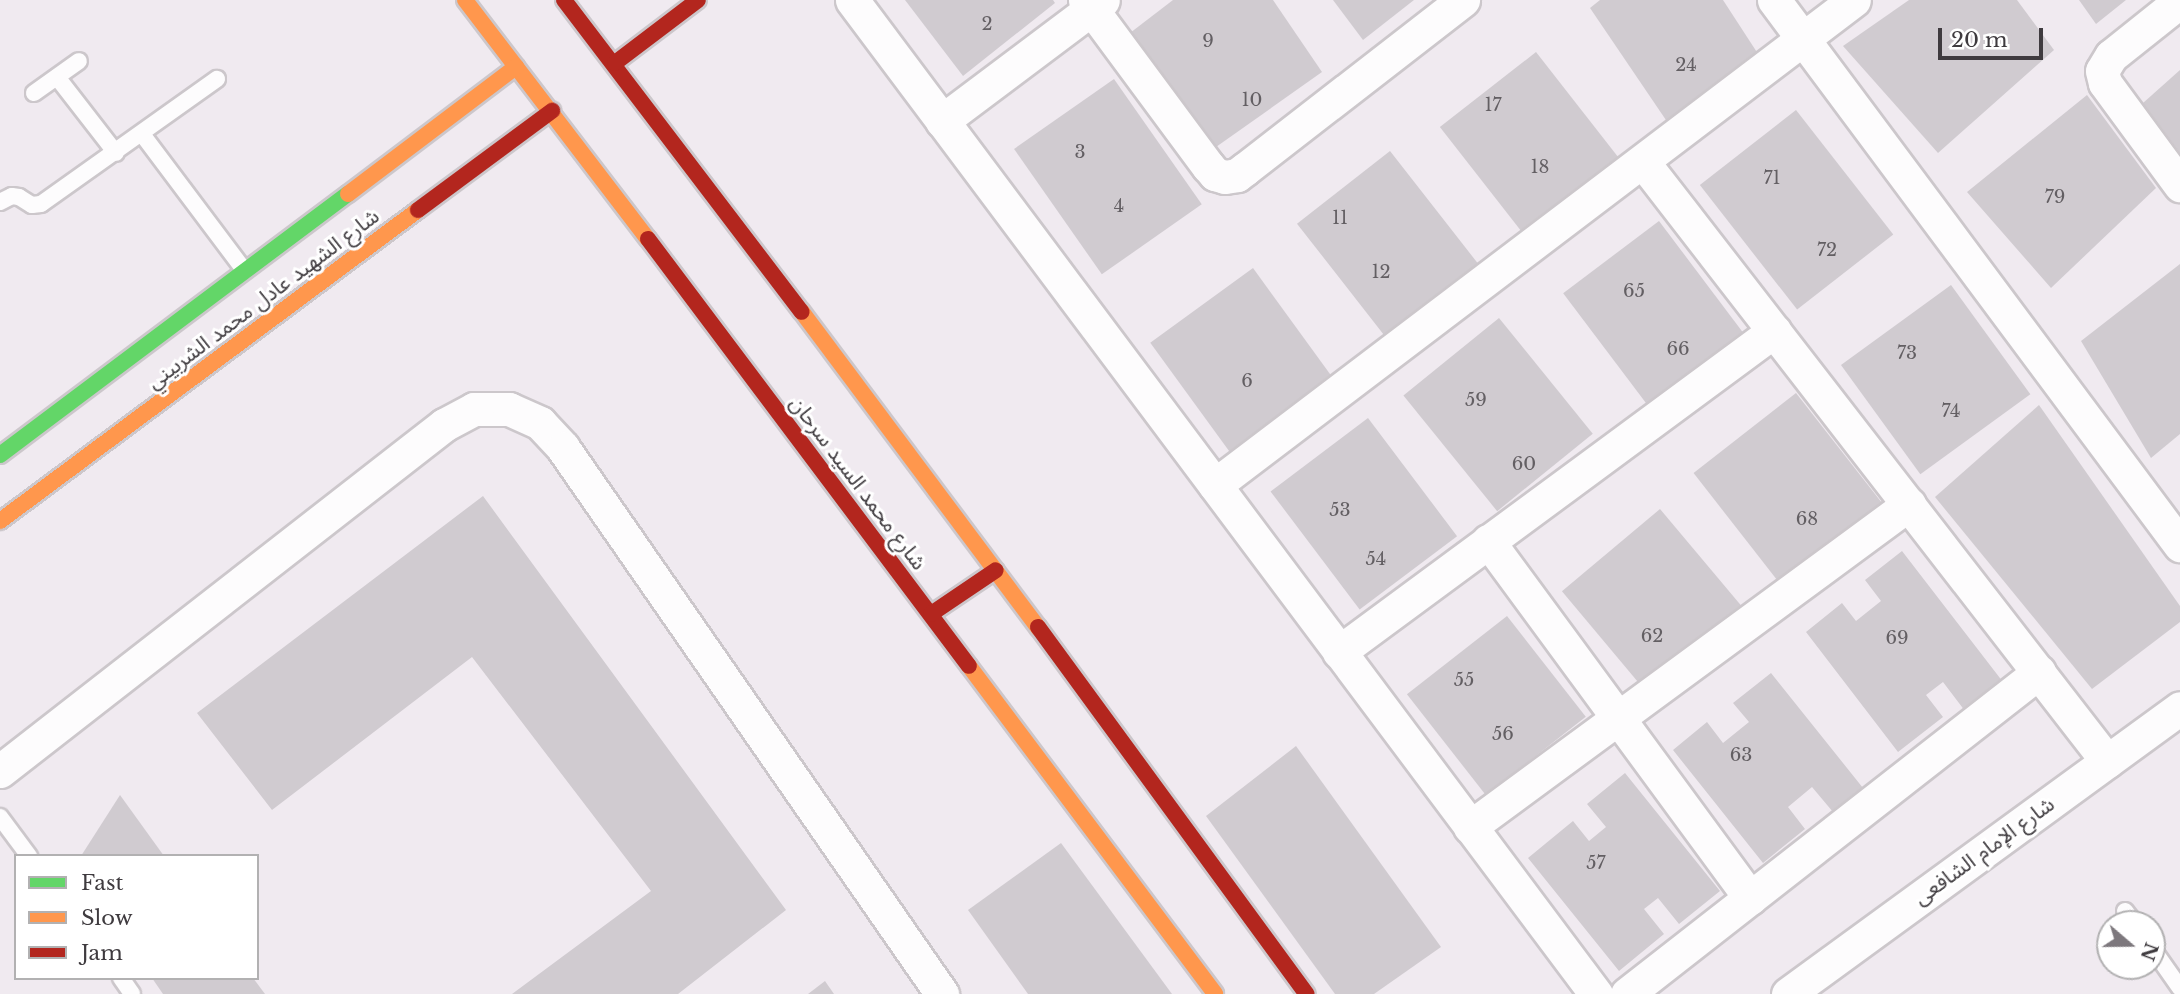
<!DOCTYPE html>
<meta charset="utf-8">
<style>
body{margin:0}
#map{position:relative;width:2180px;height:994px;overflow:hidden;background:#f0eaf0;font-family:"Libre Baskerville","Noto Sans Arabic",serif}
div>[style]{position:absolute}
.building>*{inset:0;background:#d0cbd0;transform-origin:0 0}
.roads{filter:drop-shadow(2px 0 #ccc7cb) drop-shadow(-2px 0 #ccc7cb) drop-shadow(0 2px #ccc7cb) drop-shadow(0 -2px #ccc7cb)}
.lane>*{height:16px;margin:-8px;padding:0 8px;transform-origin:8px;border-radius:8px;background:#fdfcfd}
.street>*{height:33px;margin:-16.5px;padding:0 16.5px;transform-origin:16.5px;border-radius:16.5px;background:#fdfcfd}
.fast>*{height:16px;margin:-8px;padding:0 8px;transform-origin:8px;border-radius:8px;background:#63d668}
.slow>*{height:16px;margin:-8px;padding:0 8px;transform-origin:8px;border-radius:8px;background:#ff974d}
.jam>*{height:16px;margin:-8px;padding:0 8px;transform-origin:8px;border-radius:8px;background:#b3261e}
span{translate:-50% -50%;white-space:nowrap;text-align:center;line-height:1.15;-webkit-text-stroke:6px #fff;paint-order:stroke}
.number-label{font-size:18px;color:#635f63}
.number-label span{-webkit-text-stroke-width:0}
.street-label{font-size:21px;color:#3f3b3f}
.legend{position:absolute;left:14px;top:854px;width:245px;height:126px;box-sizing:border-box;background:#fff;border:2px solid #b2b1b2;margin:0;padding:9px 12px;list-style:none;font-size:21px;color:#3f3b3f}
.legend li{display:flex;align-items:center;gap:14px;height:35px}
.legend b{width:35px;border:2px solid #b2b1b2}
.north{position:absolute;left:2096px;top:910px;width:70px;height:70px;box-sizing:border-box;background:#fff;border:2px solid #b2b1b2;border-radius:50%;rotate:110deg;font-size:19px;font-weight:700;line-height:28px;text-align:center;color:#3f3b3f}
.north::after{content:'';display:block;margin:auto;width:24px;height:32px;background:#7d787d;clip-path:polygon(50% 0,100% 100%,50% 72%,0 100%)}
.scale{position:absolute;left:1938px;top:28px;width:105px;height:32px;box-sizing:border-box;border:4px solid #3f3b3f;border-top:0;padding-left:9px;font-size:21px;line-height:24px;white-space:nowrap;color:#3f3b3f;-webkit-text-stroke:5px #fff;paint-order:stroke}
</style>
<div id="map">
<div class="building">
<i style="clip-path:polygon(905px 0,1053px 0,1055px 3px,963px 76px)"></i>
<i style="clip-path:polygon(1173px 0,1273px 0,1322px 72px,1216px 147px,1130px 33px)"></i>
<i style="clip-path:polygon(1333px 0,1414px 0,1363px 40px)"></i>
<i style="clip-path:polygon(1600px 0,1723px 0,1762px 60px,1670px 126px,1590px 8px)"></i>
<i style="clip-path:polygon(1909px 0,2017px 0,2054px 50px,1938px 153px,1843px 46px)"></i>
<i style="clip-path:polygon(2079px 0,2126px 0,2096px 24px)"></i>
<i style="left:1536px;top:52px;width:140px;height:122px;rotate:52deg"></i>
<i style="clip-path:polygon(2180px 70px,2180px 153px,2143px 103px)"></i>
<i style="left:1114px;top:79px;width:153px;height:122px;rotate:55deg"></i>
<i style="clip-path:polygon(2087px 95px,2156px 188px,2051px 288px,1967px 192px)"></i>
<i style="left:1796px;top:110px;width:158px;height:122px;rotate:52deg"></i>
<i style="left:1390px;top:151px;width:147px;height:118px;rotate:52deg"></i>
<i style="left:1659px;top:221px;width:152px;height:120px;rotate:53deg"></i>
<i style="clip-path:polygon(2180px 264px,2180px 434px,2151px 458px,2081px 341px)"></i>
<i style="left:1253px;top:268px;width:135px;height:127px;rotate:54deg"></i>
<i style="left:1951px;top:285px;width:135px;height:136px;rotate:54deg"></i>
<i style="left:1499px;top:318px;width:149px;height:123px;rotate:51deg"></i>
<i style="left:1796px;top:393px;width:141px;height:130px;rotate:52deg"></i>
<i style="clip-path:polygon(2039px 405px,2180px 606px,2180px 622px,2092px 689px,1935px 497px)"></i>
<i style="left:1368px;top:418px;width:148px;height:122px;rotate:53deg"></i>
<i style="clip-path:polygon(483px 496px,786px 910px,678px 994px,512px 994px,651px 891px,472px 657px,272px 810px,197px 713px)"></i>
<i style="left:1660px;top:509px;width:131px;height:128px;rotate:50deg"></i>
<i style="clip-path:polygon(1902px 551px,2003px 682px,1965px 711px,1943px 682px,1926px 695px,1943px 717px,1898px 752px,1806px 632px,1842px 603px,1856px 621px,1881px 601px,1865px 580px)"></i>
<i style="left:1507px;top:616px;width:128px;height:127px;rotate:52deg"></i>
<i style="clip-path:polygon(1771px 673px,1863px 788px,1833px 812px,1812px 787px,1788px 807px,1805px 829px,1763px 863px,1673px 750px,1707px 722px,1723px 743px,1749px 722px,1733px 703px)"></i>
<i style="clip-path:polygon(1296px 746px,1441px 947px,1374px 994px,1335px 994px,1206px 816px)"></i>
<i style="clip-path:polygon(1625px 773px,1720px 891px,1679px 924px,1658px 898px,1644px 909px,1664px 934px,1619px 971px,1528px 858px,1573px 821px,1589px 841px,1606px 827px,1587px 804px)"></i>
<i style="clip-path:polygon(120px 795px,164px 856px,81px 856px)"></i>
<i style="clip-path:polygon(1061px 843px,1172px 994px,1028px 994px,968px 910px)"></i>
<i style="clip-path:polygon(152px 978px,253px 978px,265px 994px,163px 994px)"></i>
<i style="clip-path:polygon(825px 981px,834px 994px,808px 994px)"></i>
</div>
<div class="roads">
<div class="lane">
<i style="left:57px;top:77px;width:96px;rotate:52.2deg"></i>
<i style="left:34px;top:93px;width:55px;rotate:-35.4deg"></i>
<i style="left:142px;top:134px;width:171px;rotate:53.1deg"></i>
<i style="left:0;top:202px;width:13px;rotate:-27deg"></i>
<i style="left:12px;top:196px;width:7px;rotate:8deg"></i>
<i style="left:19px;top:197px;width:15px;rotate:32deg"></i>
<i style="left:32px;top:205px;width:9px;rotate:-6deg"></i>
<i style="left:41px;top:204px;width:216px;rotate:-35.4deg"></i>
<i style="left:0;top:817px;width:49px;rotate:53.4deg"></i>
<i style="left:2125px;top:911px;width:16px;rotate:52deg"></i>
<i style="left:2152px;top:948px;width:49px;rotate:55deg"></i>
<i style="left:121px;top:978px;width:19px;rotate:55deg"></i>
</div>
<div class="street">
<i style="left:852px;top:0;width:1242px;rotate:53.19deg"></i>
<i style="left:1085px;top:0;width:207px;rotate:53.5deg"></i>
<i style="left:1208px;top:166px;width:11px;rotate:49deg"></i>
<i style="left:1215px;top:174px;width:10px;rotate:17deg"></i>
<i style="left:1225px;top:177px;width:12px;rotate:-9deg"></i>
<i style="left:1237px;top:175px;width:10px;rotate:-37deg"></i>
<i style="left:1245px;top:169px;width:276px;rotate:-37.8deg"></i>
<i style="left:1774px;top:0;width:680px;rotate:53.32deg"></i>
<i style="left:2180px;top:1px;width:88px;rotate:141.4deg"></i>
<i style="left:2111px;top:56px;width:17px;rotate:121deg"></i>
<i style="left:2102px;top:71px;width:12px;rotate:76deg"></i>
<i style="left:2105px;top:83px;width:127px;rotate:53.7deg"></i>
<i style="left:942px;top:121px;width:201px;rotate:-36.9deg"></i>
<i style="left:1643px;top:162px;width:758px;rotate:52.24deg"></i>
<i style="left:1215px;top:485px;width:802px;rotate:-37.2deg"></i>
<i style="left:1488px;top:541px;width:443px;rotate:53.7deg"></i>
<i style="left:1339px;top:652px;width:541px;rotate:-36.42deg"></i>
<i style="left:0;top:771px;width:563px;rotate:-37.93deg"></i>
<i style="left:444px;top:425px;width:34px;rotate:-28deg"></i>
<i style="left:474px;top:409px;width:35px"></i>
<i style="left:509px;top:409px;width:34px;rotate:24deg"></i>
<i style="left:540px;top:423px;width:34px;rotate:47deg"></i>
<i style="left:563px;top:448px;width:665px;rotate:55.23deg"></i>
<i style="left:1470px;top:827px;width:545px;rotate:-36.34deg"></i>
<i style="left:1627px;top:994px;width:523px;rotate:-38.01deg"></i>
<i style="left:1788px;top:994px;width:485px;rotate:-36.1deg"></i>
</div>
<div class="fast">
<i style="left:0;top:455px;width:435px;rotate:-36.9deg"></i>
</div>
<div class="slow">
<i style="left:465px;top:0;width:301px;rotate:52.6deg"></i>
<i style="left:348px;top:194px;width:211px;rotate:-37.1deg"></i>
<i style="left:802px;top:312px;width:394px;rotate:53.2deg"></i>
<i style="left:0;top:521px;width:521px;rotate:-36.65deg"></i>
<i style="left:969px;top:666px;width:410px;rotate:53.1deg"></i>
</div>
<div class="jam">
<i style="left:564px;top:0;width:392px;rotate:52.7deg"></i>
<i style="left:615px;top:63px;width:104px;rotate:-37.2deg"></i>
<i style="left:418px;top:210px;width:167px;rotate:-36.5deg"></i>
<i style="left:648px;top:239px;width:534px;rotate:53.07deg"></i>
<i style="left:931px;top:614px;width:78px;rotate:-34.1deg"></i>
<i style="left:1038px;top:627px;width:455px;rotate:53.8deg"></i>
</div>
</div>
<div class="number-label">
<span style="left:987px;top:24px">2</span>
<span style="left:1208px;top:41px">9</span>
<span style="left:1686px;top:65px">24</span>
<span style="left:1252px;top:100px">10</span>
<span style="left:1493px;top:105px">17</span>
<span style="left:1080px;top:152px">3</span>
<span style="left:1540px;top:167px">18</span>
<span style="left:1772px;top:178px">71</span>
<span style="left:2055px;top:197px">79</span>
<span style="left:1119px;top:206px">4</span>
<span style="left:1340px;top:218px">11</span>
<span style="left:1827px;top:250px">72</span>
<span style="left:1381px;top:272px">12</span>
<span style="left:1634px;top:291px">65</span>
<span style="left:1678px;top:349px">66</span>
<span style="left:1907px;top:353px">73</span>
<span style="left:1247px;top:381px">6</span>
<span style="left:1476px;top:400px">59</span>
<span style="left:1951px;top:411px">74</span>
<span style="left:1524px;top:464px">60</span>
<span style="left:1340px;top:510px">53</span>
<span style="left:1807px;top:519px">68</span>
<span style="left:1376px;top:559px">54</span>
<span style="left:1652px;top:636px">62</span>
<span style="left:1897px;top:638px">69</span>
<span style="left:1464px;top:680px">55</span>
<span style="left:1503px;top:734px">56</span>
<span style="left:1741px;top:755px">63</span>
<span style="left:1596px;top:863px">57</span>
</div>
<div class="street-label">
<span style="left:263px;top:299px;rotate:-37deg">شارع الشهيد عادل محمد الشربيني</span>
<span style="left:858px;top:483px;rotate:53deg">شارع محمد السيد سرحان</span>
<span style="left:1984px;top:851px;rotate:-36deg">شارع الإمام الشافعى</span>
</div>
<ul class="legend">
<li><b style="height:9px;background:#63d668"></b>Fast</li>
<li><b style="height:9px;background:#ff974d"></b>Slow</li>
<li><b style="height:9px;background:#b3261e"></b>Jam</li>
</ul>
<div class="north">N</div>
<div class="scale">20 m</div>
</div>
